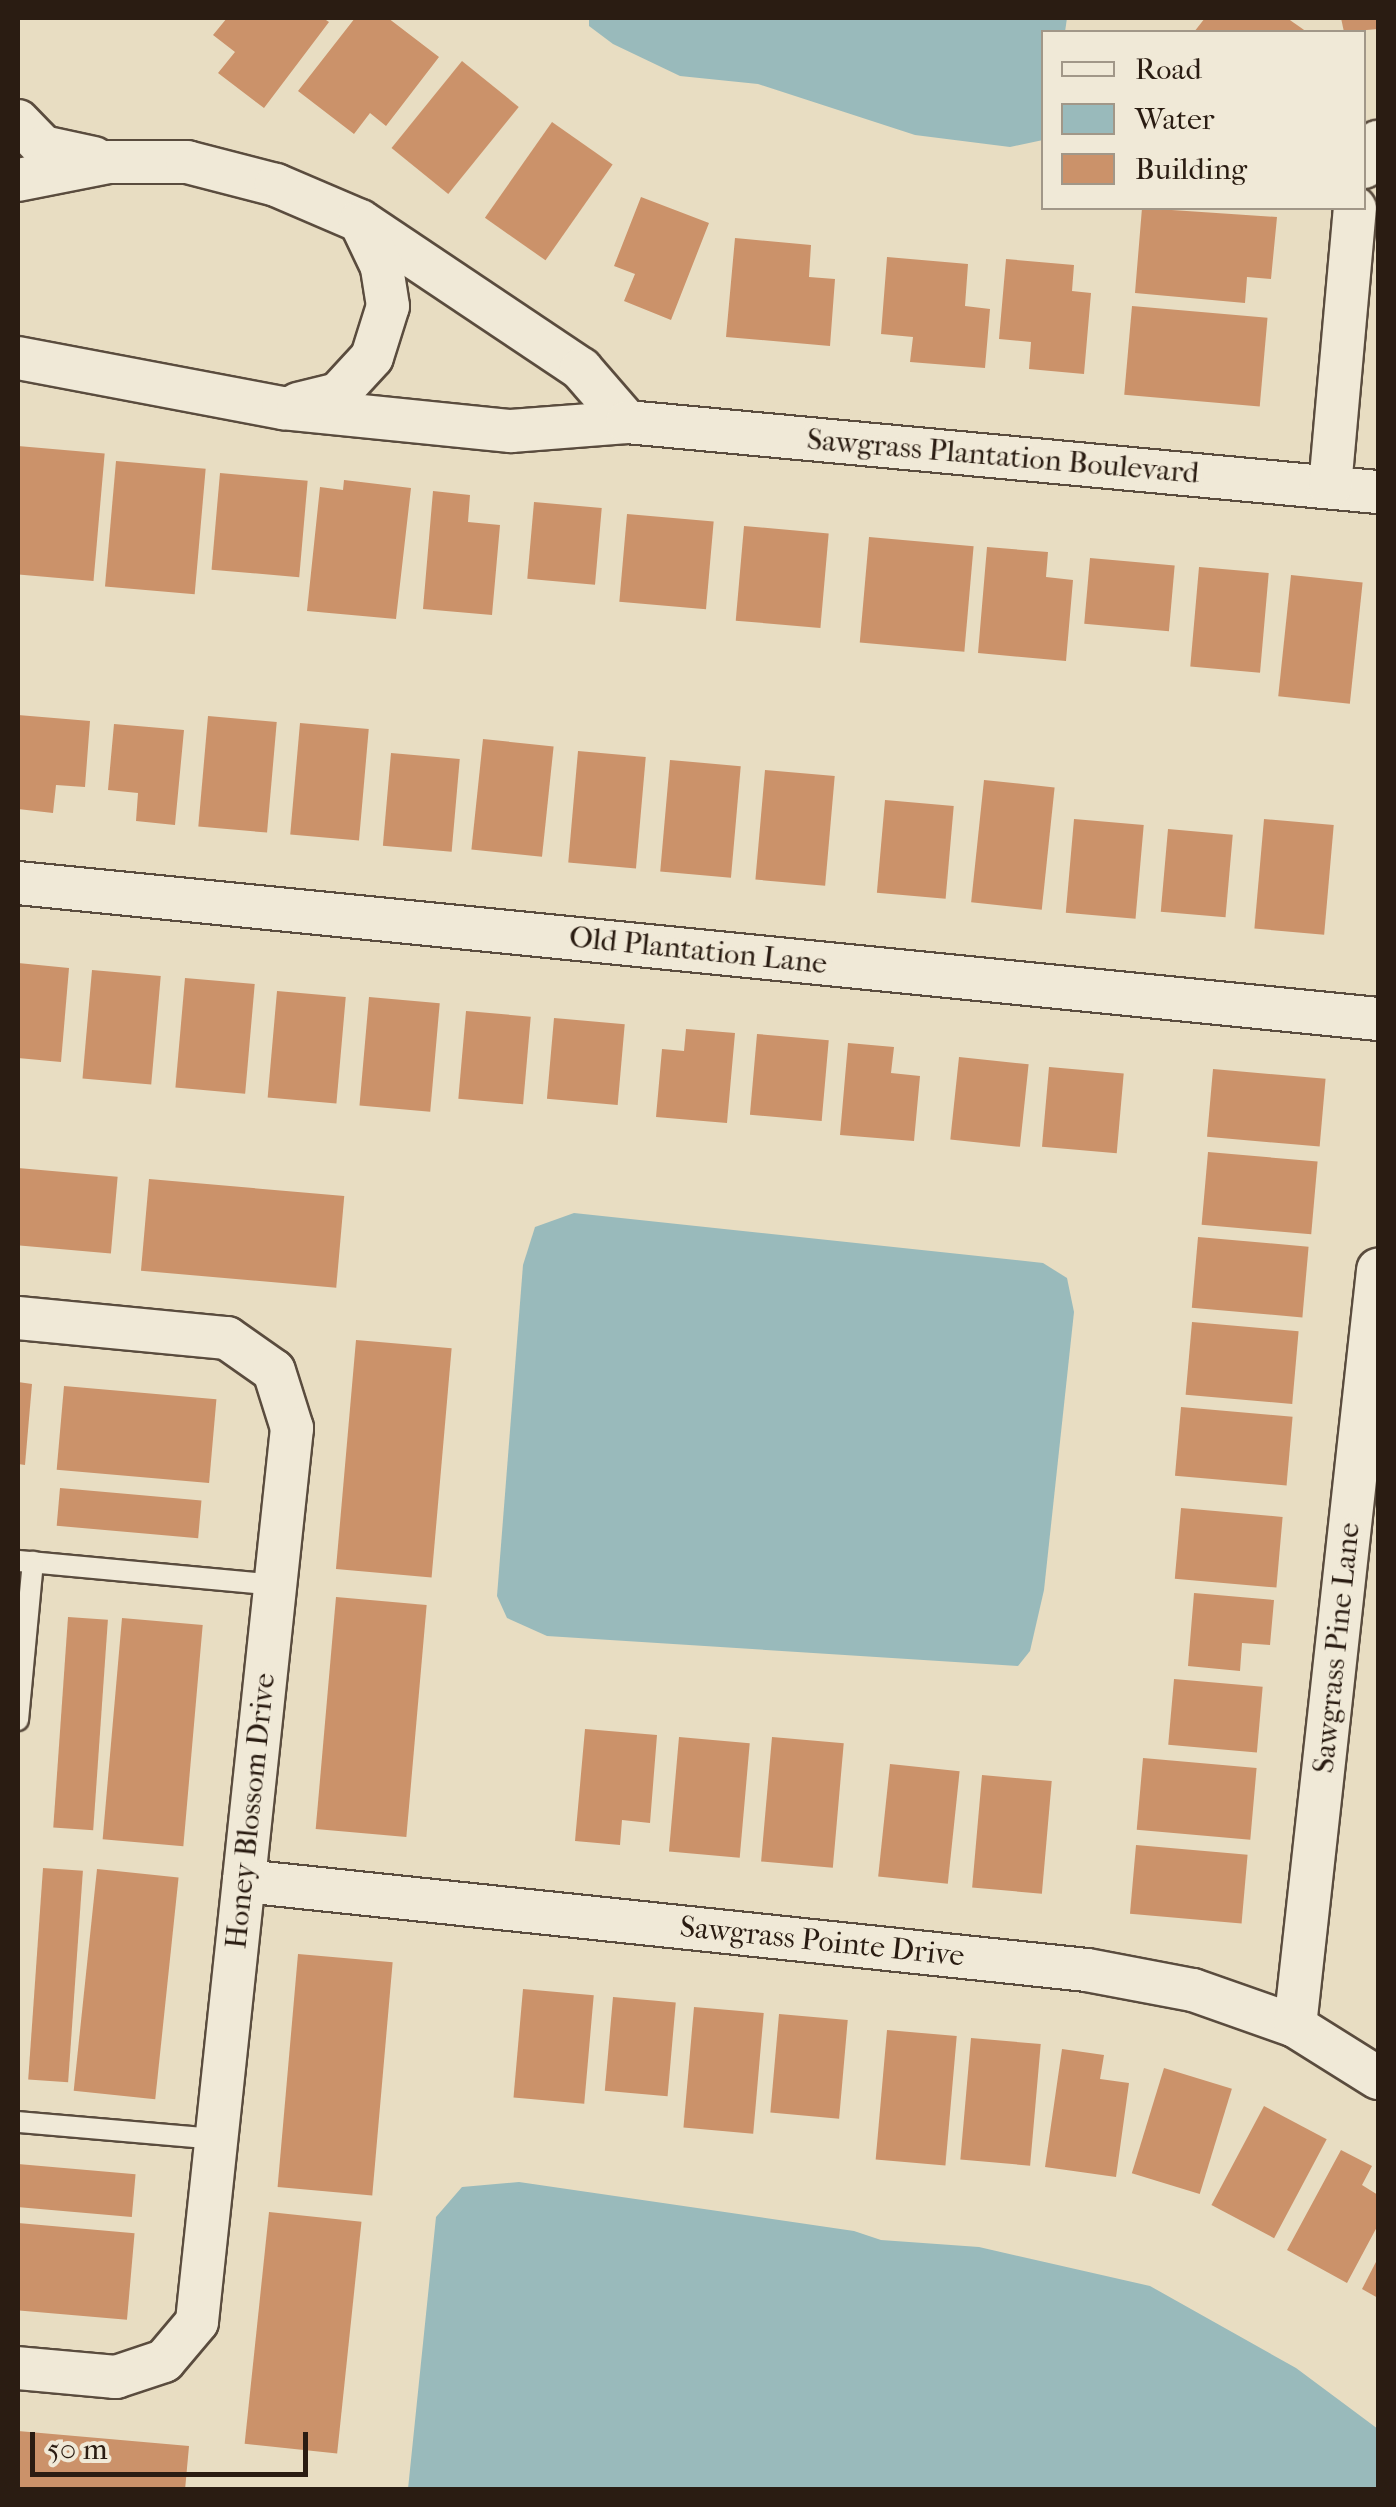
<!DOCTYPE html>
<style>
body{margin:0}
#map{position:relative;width:1396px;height:2507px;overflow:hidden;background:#e8ddc2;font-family:"IM FELL French Canon",serif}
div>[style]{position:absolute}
.water>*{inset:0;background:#99babb}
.building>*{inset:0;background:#cb926a;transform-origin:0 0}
.roads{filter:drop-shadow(2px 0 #5a4c3e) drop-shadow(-2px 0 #5a4c3e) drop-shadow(0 2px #5a4c3e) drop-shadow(0 -2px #5a4c3e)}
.lane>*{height:20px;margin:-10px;padding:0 10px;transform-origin:10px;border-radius:10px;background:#f0e9d7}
.street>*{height:42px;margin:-21px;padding:0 21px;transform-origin:21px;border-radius:21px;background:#f0e9d7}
span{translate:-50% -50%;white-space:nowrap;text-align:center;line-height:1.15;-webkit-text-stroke:10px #f0e9d7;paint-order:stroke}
.street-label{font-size:30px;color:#2a1c12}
.frame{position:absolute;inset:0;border:20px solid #2a1c12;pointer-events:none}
.legend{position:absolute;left:1041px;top:30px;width:325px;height:180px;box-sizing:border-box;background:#f0e9d7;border:2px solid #a19788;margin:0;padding:12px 18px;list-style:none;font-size:30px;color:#2a1c12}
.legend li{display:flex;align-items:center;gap:20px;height:50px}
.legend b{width:50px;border:2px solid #a19788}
.scale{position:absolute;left:30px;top:2432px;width:278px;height:45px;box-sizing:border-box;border:5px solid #2a1c12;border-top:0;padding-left:12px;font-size:30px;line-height:35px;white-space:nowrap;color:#2a1c12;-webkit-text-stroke:8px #f0e9d7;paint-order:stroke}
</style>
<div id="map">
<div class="water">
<i style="clip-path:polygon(589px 18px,1067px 18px,1065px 32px,1044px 32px,1043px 140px,1010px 147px,915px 135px,758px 84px,680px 76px,613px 44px,589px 26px)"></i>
<i style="clip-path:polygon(574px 1213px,1043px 1263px,1067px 1278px,1074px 1312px,1044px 1590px,1030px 1651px,1018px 1666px,547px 1636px,507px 1618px,497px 1596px,523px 1265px,535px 1227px)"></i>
<i style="clip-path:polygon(519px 2182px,854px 2231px,881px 2240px,979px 2247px,1150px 2286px,1296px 2368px,1378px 2429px,1378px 2489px,408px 2489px,436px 2217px,462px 2187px)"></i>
</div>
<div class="building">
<i style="clip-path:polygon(227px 18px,323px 18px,329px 22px,264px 108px,218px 73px,235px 52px,213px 35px)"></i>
<i style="clip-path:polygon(355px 18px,388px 18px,439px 57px,386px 126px,370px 113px,354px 134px,298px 91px)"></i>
<i style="clip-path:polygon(1205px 18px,1287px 18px,1307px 32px,1194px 32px)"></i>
<i style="clip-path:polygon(1341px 18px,1378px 18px,1378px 29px,1344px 32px)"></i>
<i style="left:462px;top:61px;width:73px;height:112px;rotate:39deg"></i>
<i style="left:552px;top:122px;width:74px;height:117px;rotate:35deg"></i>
<i style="clip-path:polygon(641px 197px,709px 223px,671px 320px,624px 301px,635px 274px,614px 266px)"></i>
<i style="clip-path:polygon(1142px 208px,1277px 217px,1271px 279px,1247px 277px,1245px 303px,1135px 293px)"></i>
<i style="clip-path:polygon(735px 238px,811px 245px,809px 277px,835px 279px,830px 346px,726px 337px)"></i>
<i style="clip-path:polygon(887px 257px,968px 264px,965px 306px,990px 309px,985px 368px,910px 362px,913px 337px,881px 334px)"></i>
<i style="clip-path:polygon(1006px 259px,1074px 265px,1072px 291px,1091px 293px,1084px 374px,1029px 369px,1031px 342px,999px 339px)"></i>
<i style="left:1132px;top:306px;width:136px;height:89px;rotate:5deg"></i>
<i style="left:18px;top:446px;width:87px;height:128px;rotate:5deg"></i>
<i style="left:116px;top:461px;width:90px;height:126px;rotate:5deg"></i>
<i style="left:220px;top:473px;width:88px;height:97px;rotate:5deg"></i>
<i style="clip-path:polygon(344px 480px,411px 488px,396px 619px,307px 611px,320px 487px,343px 490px)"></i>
<i style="clip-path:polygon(433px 491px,470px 495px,468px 522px,500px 525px,492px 615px,423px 609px)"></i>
<i style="left:534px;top:502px;width:68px;height:77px;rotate:5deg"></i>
<i style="left:627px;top:514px;width:87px;height:88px;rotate:5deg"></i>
<i style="left:744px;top:526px;width:85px;height:95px;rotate:5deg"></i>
<i style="left:869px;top:537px;width:105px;height:106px;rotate:5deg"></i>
<i style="clip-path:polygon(987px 547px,1048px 552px,1046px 577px,1073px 580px,1066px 661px,978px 653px)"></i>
<i style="left:1090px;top:558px;width:85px;height:66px;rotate:5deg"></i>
<i style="left:1199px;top:567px;width:70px;height:100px;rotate:5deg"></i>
<i style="left:1291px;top:575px;width:72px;height:122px;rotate:6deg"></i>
<i style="clip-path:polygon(18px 715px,90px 721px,85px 787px,56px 785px,53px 813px,18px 809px)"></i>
<i style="left:208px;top:716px;width:69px;height:111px;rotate:5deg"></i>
<i style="left:300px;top:723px;width:69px;height:112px;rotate:5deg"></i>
<i style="clip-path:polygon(114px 724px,184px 730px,175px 825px,136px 821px,138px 793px,108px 790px)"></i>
<i style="left:483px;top:739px;width:71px;height:111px;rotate:6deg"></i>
<i style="left:578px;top:751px;width:68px;height:112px;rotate:5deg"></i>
<i style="left:391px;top:753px;width:69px;height:93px;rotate:5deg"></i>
<i style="left:670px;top:760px;width:71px;height:112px;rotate:5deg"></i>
<i style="left:765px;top:770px;width:70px;height:110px;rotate:5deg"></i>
<i style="left:984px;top:780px;width:71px;height:123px;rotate:6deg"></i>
<i style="left:885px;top:800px;width:69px;height:93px;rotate:5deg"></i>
<i style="left:1074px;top:819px;width:70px;height:94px;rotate:5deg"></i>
<i style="left:1264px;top:819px;width:70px;height:110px;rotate:5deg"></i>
<i style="left:1168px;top:829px;width:65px;height:83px;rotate:5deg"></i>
<i style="clip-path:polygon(18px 963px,69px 968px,61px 1062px,18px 1058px)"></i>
<i style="left:92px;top:970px;width:69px;height:109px;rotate:5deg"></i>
<i style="left:185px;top:978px;width:70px;height:110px;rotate:5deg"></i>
<i style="left:277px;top:991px;width:69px;height:107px;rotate:5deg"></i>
<i style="left:369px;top:997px;width:71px;height:109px;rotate:5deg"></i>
<i style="left:466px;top:1011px;width:65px;height:88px;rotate:5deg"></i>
<i style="left:554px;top:1018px;width:71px;height:81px;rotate:5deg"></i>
<i style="clip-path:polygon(686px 1029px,735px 1033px,727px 1123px,656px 1117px,662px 1049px,684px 1051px)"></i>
<i style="left:757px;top:1034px;width:72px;height:81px;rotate:5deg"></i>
<i style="clip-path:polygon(848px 1043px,894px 1047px,891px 1073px,920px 1076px,914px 1141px,840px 1135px)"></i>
<i style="left:959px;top:1057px;width:70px;height:83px;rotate:6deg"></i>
<i style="left:1049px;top:1067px;width:75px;height:80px;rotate:5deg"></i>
<i style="left:1213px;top:1069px;width:113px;height:68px;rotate:5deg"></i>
<i style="left:1208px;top:1152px;width:110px;height:73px;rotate:5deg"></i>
<i style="left:18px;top:1168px;width:100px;height:77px;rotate:5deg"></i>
<i style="left:149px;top:1179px;width:196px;height:92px;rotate:5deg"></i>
<i style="left:1198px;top:1237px;width:111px;height:71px;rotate:5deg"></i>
<i style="left:1192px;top:1322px;width:107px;height:73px;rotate:5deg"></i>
<i style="left:356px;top:1340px;width:96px;height:230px;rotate:5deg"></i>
<i style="clip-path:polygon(18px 1382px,32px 1384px,25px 1465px,18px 1464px)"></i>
<i style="left:64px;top:1386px;width:153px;height:84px;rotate:5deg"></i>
<i style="left:1181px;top:1407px;width:112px;height:69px;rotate:5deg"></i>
<i style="left:60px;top:1488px;width:142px;height:38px;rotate:5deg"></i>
<i style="left:1181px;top:1508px;width:102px;height:71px;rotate:5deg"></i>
<i style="clip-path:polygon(1194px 1593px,1274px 1600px,1270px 1645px,1242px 1643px,1240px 1671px,1188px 1666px)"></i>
<i style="left:336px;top:1597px;width:91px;height:233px;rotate:5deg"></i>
<i style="left:68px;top:1617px;width:40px;height:211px;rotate:4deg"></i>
<i style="left:122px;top:1618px;width:81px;height:222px;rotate:5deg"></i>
<i style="left:1174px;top:1679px;width:89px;height:66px;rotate:5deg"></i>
<i style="clip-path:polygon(585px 1729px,657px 1735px,650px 1823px,622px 1820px,620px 1845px,575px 1841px)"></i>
<i style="left:679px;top:1737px;width:71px;height:115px;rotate:5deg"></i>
<i style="left:772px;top:1737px;width:72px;height:125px;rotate:5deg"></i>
<i style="left:1143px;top:1758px;width:114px;height:72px;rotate:5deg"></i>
<i style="left:890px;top:1764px;width:70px;height:113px;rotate:6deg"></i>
<i style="left:982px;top:1775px;width:70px;height:113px;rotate:5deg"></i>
<i style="left:1136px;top:1845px;width:112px;height:69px;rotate:5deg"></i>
<i style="left:43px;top:1868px;width:40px;height:212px;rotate:4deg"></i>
<i style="left:97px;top:1869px;width:82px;height:223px;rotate:6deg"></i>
<i style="left:298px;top:1954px;width:95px;height:234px;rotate:5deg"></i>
<i style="left:523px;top:1989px;width:71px;height:109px;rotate:5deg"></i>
<i style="left:613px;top:1997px;width:63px;height:94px;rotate:5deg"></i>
<i style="left:694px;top:2007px;width:70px;height:121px;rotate:5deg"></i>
<i style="left:779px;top:2014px;width:69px;height:99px;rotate:5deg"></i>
<i style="left:887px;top:2030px;width:70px;height:130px;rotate:5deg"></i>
<i style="left:971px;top:2038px;width:70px;height:122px;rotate:5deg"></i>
<i style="clip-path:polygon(1062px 2049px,1104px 2055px,1100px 2079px,1129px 2083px,1116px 2177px,1045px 2167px)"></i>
<i style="left:1164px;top:2068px;width:71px;height:110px;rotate:17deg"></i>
<i style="left:1264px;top:2106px;width:71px;height:112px;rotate:28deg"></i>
<i style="clip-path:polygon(1341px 2150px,1372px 2166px,1362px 2185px,1378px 2195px,1378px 2225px,1347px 2283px,1287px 2250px)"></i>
<i style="left:18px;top:2164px;width:118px;height:43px;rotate:5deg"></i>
<i style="left:269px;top:2212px;width:93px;height:233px;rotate:6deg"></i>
<i style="left:18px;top:2223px;width:117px;height:87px;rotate:5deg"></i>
<i style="clip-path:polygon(1378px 2258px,1378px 2298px,1362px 2289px)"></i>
<i style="clip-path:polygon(18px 2431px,189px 2446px,185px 2490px,18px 2490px)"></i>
</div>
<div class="roads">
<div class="lane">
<i style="left:18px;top:1561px;width:258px;rotate:5.3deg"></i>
<i style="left:18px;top:1720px;width:159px;rotate:-84.6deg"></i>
<i style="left:18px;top:2122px;width:199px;rotate:4.9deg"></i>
</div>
<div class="street">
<i style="left:18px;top:121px;width:36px;rotate:46deg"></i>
<i style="left:43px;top:147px;width:52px;rotate:12.2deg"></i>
<i style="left:1364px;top:167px;width:29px;rotate:-61deg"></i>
<i style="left:18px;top:180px;width:93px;rotate:-11.2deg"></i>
<i style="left:109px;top:162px;width:78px"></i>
<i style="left:187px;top:162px;width:92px;rotate:14.5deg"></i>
<i style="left:276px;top:185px;width:91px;rotate:23.2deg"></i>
<i style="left:360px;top:221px;width:266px;rotate:33.8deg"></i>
<i style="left:581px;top:369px;width:70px;rotate:49deg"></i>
<i style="left:18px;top:358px;width:270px;rotate:10.7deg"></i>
<i style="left:283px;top:408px;width:229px;rotate:5.8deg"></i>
<i style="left:511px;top:431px;width:116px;rotate:-4.4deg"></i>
<i style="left:627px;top:422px;width:754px;rotate:5.33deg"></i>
<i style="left:298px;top:404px;width:41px;rotate:-14deg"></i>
<i style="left:338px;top:394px;width:50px;rotate:-47.4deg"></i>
<i style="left:372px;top:357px;width:53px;rotate:-72.6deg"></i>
<i style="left:388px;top:306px;width:39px;rotate:-99deg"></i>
<i style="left:382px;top:267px;width:49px;rotate:-115.5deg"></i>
<i style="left:1330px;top:487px;width:280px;rotate:-84.9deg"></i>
<i style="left:18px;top:883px;width:1367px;rotate:5.71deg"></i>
<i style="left:18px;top:1318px;width:210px;rotate:5.5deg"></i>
<i style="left:227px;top:1338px;width:57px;rotate:35.1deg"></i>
<i style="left:274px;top:1371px;width:60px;rotate:72.5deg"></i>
<i style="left:292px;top:1428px;width:899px;rotate:96.07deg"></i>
<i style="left:197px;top:2322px;width:51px;rotate:130.2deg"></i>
<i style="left:164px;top:2361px;width:51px;rotate:161.6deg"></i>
<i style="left:116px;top:2377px;width:98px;rotate:-174.8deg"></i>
<i style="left:244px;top:1881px;width:848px;rotate:6.03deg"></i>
<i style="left:1087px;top:1970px;width:108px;rotate:10.7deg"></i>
<i style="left:1193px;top:1990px;width:108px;rotate:19.4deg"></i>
<i style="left:1295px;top:2026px;width:98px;rotate:32.1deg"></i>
<i style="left:1295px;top:2026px;width:761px;rotate:-83.73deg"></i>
</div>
</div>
<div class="street-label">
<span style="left:1003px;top:457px;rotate:5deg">Sawgrass Plantation Boulevard</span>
<span style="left:698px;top:951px;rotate:6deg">Old Plantation Lane</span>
<span style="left:1337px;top:1648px;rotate:-84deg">Sawgrass Pine Lane</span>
<span style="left:251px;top:1811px;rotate:-84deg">Honey Blossom Drive</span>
<span style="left:822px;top:1942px;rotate:6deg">Sawgrass Pointe Drive</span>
</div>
<div class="frame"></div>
<ul class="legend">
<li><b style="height:12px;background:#f0e9d7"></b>Road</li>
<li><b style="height:28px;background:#99babb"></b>Water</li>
<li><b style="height:28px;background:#cb926a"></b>Building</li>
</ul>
<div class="scale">50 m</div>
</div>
